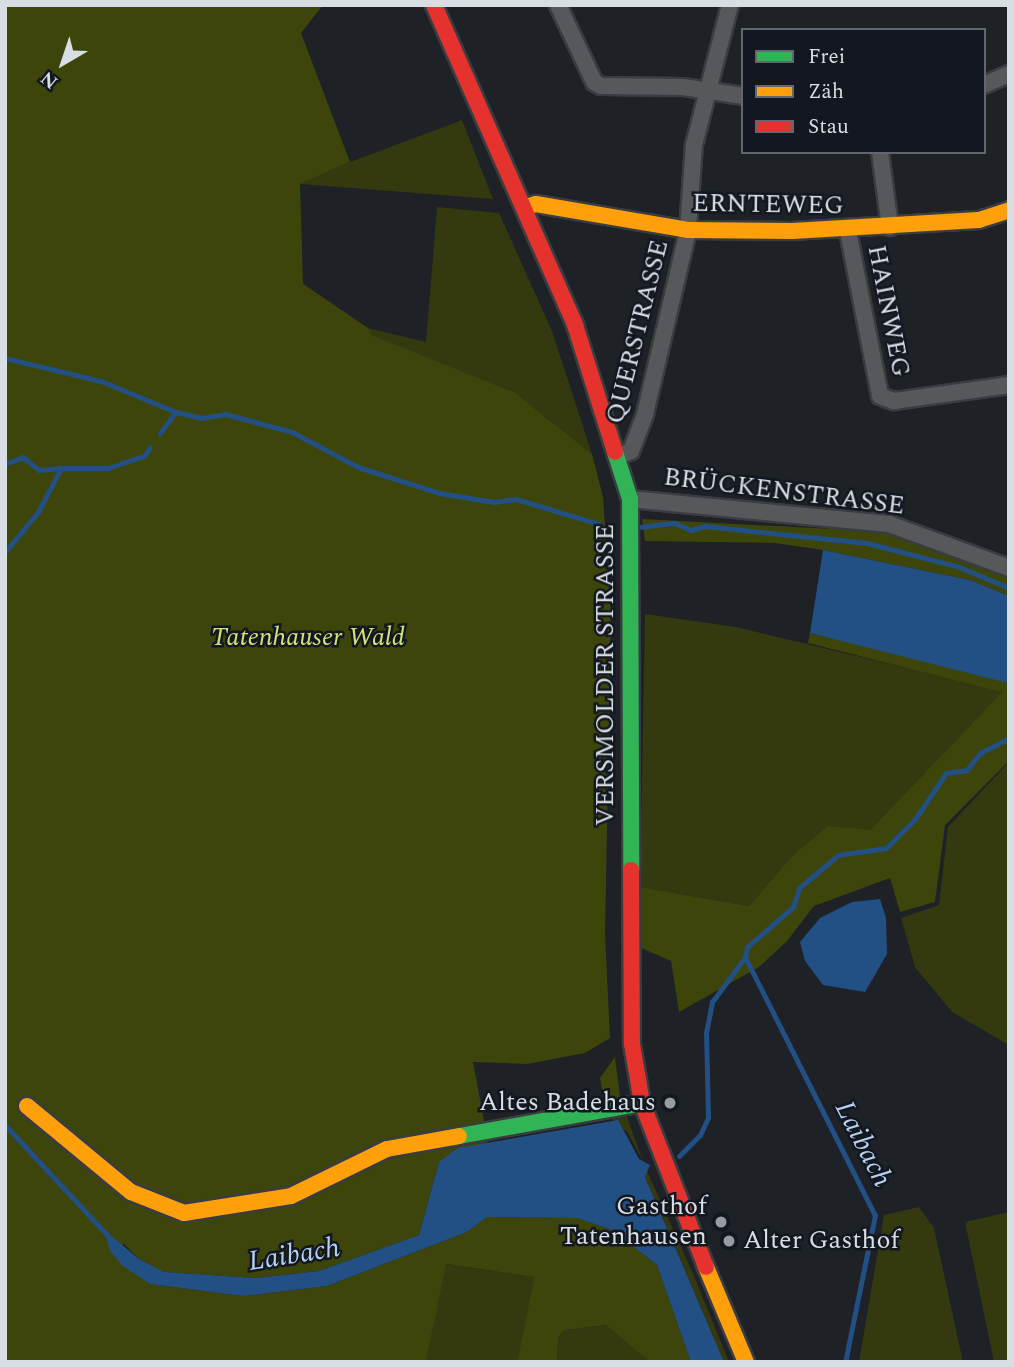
<!DOCTYPE html>
<meta charset="utf-8">
<style>
body{margin:0}
#map{position:relative;width:1014px;height:1367px;overflow:hidden;background:#1e2126;font-family:Spectral,serif}
div>[style]{position:absolute}
.green>*{inset:0;background:#34390f}
.forest>*{inset:0;background:#3e450a}
.water>*{inset:0;background:#225084}
.stream>*{height:5px;margin:-2.5px;padding:0 2.5px;transform-origin:2.5px;border-radius:2.5px;background:#225084}
.roads{filter:drop-shadow(2px 0 #393c40) drop-shadow(-2px 0 #393c40) drop-shadow(0 2px #393c40) drop-shadow(0 -2px #393c40)}
.street>*{height:16px;margin:-8px;padding:0 8px;transform-origin:8px;border-radius:8px;background:#57585b}
.fast>*{height:16px;margin:-8px;padding:0 8px;transform-origin:8px;border-radius:8px;background:#30b455}
.slow>*{height:16px;margin:-8px;padding:0 8px;transform-origin:8px;border-radius:8px;background:#ff9f0a}
.jam>*{height:16px;margin:-8px;padding:0 8px;transform-origin:8px;border-radius:8px;background:#e5322d}
.dots>*{width:19px;height:19px;translate:-50% -50%;box-sizing:border-box;border:4px solid #121720;border-radius:50%}
span{translate:-50% -50%;white-space:nowrap;text-align:center;line-height:1.15;-webkit-text-stroke:5px #121720;paint-order:stroke}
.street-label{font-size:26px;color:#d9dde4}
.park-label{font-size:26px;color:#d3e474;font-style:italic}
.poi-label{font-size:26px;color:#d9dde4}
.right{translate:-100% -50%;text-align:right}
.left{translate:0 -50%;text-align:left}
.water-label{font-size:28px;color:#b5d0f1;font-style:italic}
.frame{position:absolute;inset:0;border:7px solid #d9dde4;pointer-events:none}
.legend{position:absolute;left:741px;top:28px;width:245px;height:126px;box-sizing:border-box;background:#121720;border:2px solid #62666e;margin:0;padding:9px 12px;list-style:none;font-size:21px;color:#d9dde4}
.legend li{display:flex;align-items:center;gap:14px;height:35px}
.legend b{width:35px;border:2px solid #62666e}
.north{position:absolute;left:28px;top:28px;width:70px;height:70px;-webkit-text-stroke:5px #121720;paint-order:stroke;rotate:219deg;font-size:19px;font-weight:700;line-height:28px;text-align:center;color:#d9dde4}
.north::after{content:'';display:block;margin:auto;width:24px;height:32px;background:#d9dde4;clip-path:polygon(50% 0,100% 100%,50% 72%,0 100%)}
</style>
<div id="map">
<div class="green">
<i style="clip-path:polygon(462px 120px,493px 199px,300px 184px,350px 162px)"></i>
<i style="clip-path:polygon(437px 207px,499px 213px,552px 331px,592px 454px,514px 392px,370px 335px,368px 328px,426px 342px)"></i>
<i style="clip-path:polygon(645px 614px,736px 627px,1003px 691px,870px 830px,791px 857px,749px 906px,640px 887px)"></i>
<i style="clip-path:polygon(1009px 762px,1009px 1045px,952px 1012px,915px 967px,901px 918px,939px 905px,948px 827px)"></i>
<i style="clip-path:polygon(627px 1117px,643px 1161px,628px 1133px,612px 1119px)"></i>
<i style="clip-path:polygon(647px 1171px,694px 1276px,729px 1362px,724px 1362px,645px 1177px)"></i>
<i style="clip-path:polygon(919px 1207px,934px 1228px,963px 1362px,859px 1362px,884px 1215px)"></i>
<i style="clip-path:polygon(1009px 1212px,1009px 1362px,994px 1362px,965px 1222px)"></i>
<i style="clip-path:polygon(445px 1264px,534px 1277px,517px 1362px,426px 1362px)"></i>
<i style="clip-path:polygon(607px 1325px,650px 1362px,557px 1362px,558px 1338px,565px 1330px)"></i>
</div>
<div class="forest">
<i style="clip-path:polygon(5px 5px,323px 5px,301px 33px,350px 162px,300px 184px,303px 284px,368px 328px,371px 335px,514px 392px,592px 454px,603px 497px,611px 614px,605px 934px,610px 1038px,585px 1053px,527px 1064px,473px 1062px,488px 1142px,439px 1162px,419px 1235px,319px 1271px,257px 1278px,164px 1272px,139px 1259px,124px 1244px,110px 1251px,150px 1284px,243px 1296px,327px 1286px,467px 1232px,487px 1217px,577px 1218px,612px 1230px,657px 1265px,691px 1362px,650px 1362px,606px 1325px,565px 1330px,558px 1338px,557px 1362px,517px 1362px,534px 1277px,446px 1264px,426px 1362px,5px 1362px)"></i>
<i style="clip-path:polygon(642px 519px,890px 532px,997px 567px,1009px 557px,1009px 596px,970px 580px,823px 550px,775px 543px,645px 541px)"></i>
<i style="clip-path:polygon(810px 633px,1009px 681px,1009px 761px,945px 825px,935px 902px,900px 912px,890px 878px,814px 906px,787px 941px,759px 967px,679px 1012px,671px 961px,639px 947px,640px 887px,749px 906px,791px 857px,828px 826px,870px 830px,1002px 692px,808px 643px)"></i>
<i style="clip-path:polygon(615px 1057px,621px 1103px,605px 1106px,600px 1078px)"></i>
</div>
<div class="water">
<i style="clip-path:polygon(823px 550px,970px 580px,1009px 596px,1008px 683px,810px 633px)"></i>
<i style="clip-path:polygon(880px 899px,886px 918px,887px 954px,865px 992px,823px 985px,805px 961px,800px 942px,820px 918px,852px 902px)"></i>
<i style="clip-path:polygon(618px 1120px,639px 1159px,650px 1165px,645px 1177px,724px 1362px,691px 1362px,657px 1265px,612px 1230px,577px 1218px,487px 1217px,467px 1232px,327px 1286px,243px 1296px,150px 1284px,123px 1266px,110px 1251px,106px 1237px,109px 1234px,139px 1259px,164px 1272px,257px 1278px,319px 1271px,419px 1235px,439px 1162px,458px 1148px)"></i>
</div>
<div class="stream">
<i style="left:5px;top:358px;width:99px;rotate:13.5deg"></i>
<i style="left:101px;top:381px;width:81px;rotate:22.5deg"></i>
<i style="left:160px;top:433px;width:26px;rotate:-53deg"></i>
<i style="left:176px;top:412px;width:26px;rotate:13deg"></i>
<i style="left:201px;top:418px;width:24px;rotate:-9deg"></i>
<i style="left:225px;top:414px;width:69px;rotate:15deg"></i>
<i style="left:292px;top:432px;width:75px;rotate:27.9deg"></i>
<i style="left:358px;top:467px;width:85px;rotate:17.8deg"></i>
<i style="left:439px;top:493px;width:56px;rotate:9.3deg"></i>
<i style="left:494px;top:502px;width:22px;rotate:-8deg"></i>
<i style="left:516px;top:499px;width:87px;rotate:16.8deg"></i>
<i style="left:5px;top:464px;width:19px;rotate:-21deg"></i>
<i style="left:23px;top:457px;width:21px;rotate:39deg"></i>
<i style="left:39px;top:470px;width:22px;rotate:-5deg"></i>
<i style="left:640px;top:527px;width:35px;rotate:-7deg"></i>
<i style="left:675px;top:523px;width:17px;rotate:24deg"></i>
<i style="left:691px;top:530px;width:15px;rotate:-16deg"></i>
<i style="left:705px;top:526px;width:163px;rotate:6deg"></i>
<i style="left:867px;top:543px;width:95px;rotate:14.6deg"></i>
<i style="left:959px;top:567px;width:54px;rotate:22.8deg"></i>
<i style="left:5px;top:552px;width:52px;rotate:-50.5deg"></i>
<i style="left:38px;top:512px;width:50px;rotate:-62.4deg"></i>
<i style="left:61px;top:468px;width:47px"></i>
<i style="left:108px;top:468px;width:39px;rotate:-19deg"></i>
<i style="left:145px;top:455px;width:9px;rotate:-58deg"></i>
<i style="left:745px;top:957px;width:289px;rotate:63.3deg"></i>
<i style="left:875px;top:1215px;width:150px;rotate:101.5deg"></i>
<i style="left:5px;top:1125px;width:156px;rotate:47.1deg"></i>
<i style="left:679px;top:1156px;width:30px;rotate:-45deg"></i>
<i style="left:700px;top:1135px;width:19px;rotate:-65deg"></i>
<i style="left:708px;top:1118px;width:85px;rotate:-91.3deg"></i>
<i style="left:706px;top:1033px;width:32px;rotate:-79deg"></i>
<i style="left:712px;top:1002px;width:56px;rotate:-53.7deg"></i>
<i style="left:745px;top:957px;width:10px;rotate:-79deg"></i>
<i style="left:747px;top:947px;width:61px;rotate:-41deg"></i>
<i style="left:793px;top:907px;width:20px;rotate:-72deg"></i>
<i style="left:799px;top:888px;width:51px;rotate:-40.2deg"></i>
<i style="left:838px;top:855px;width:49px;rotate:-8.3deg"></i>
<i style="left:886px;top:848px;width:41px;rotate:-45deg"></i>
<i style="left:915px;top:819px;width:55px;rotate:-56deg"></i>
<i style="left:946px;top:773px;width:21px;rotate:-8deg"></i>
<i style="left:967px;top:770px;width:21px;rotate:-53deg"></i>
<i style="left:980px;top:753px;width:33px;rotate:-27deg"></i>
</div>
<div class="roads">
<div class="street">
<i style="left:558px;top:5px;width:85px;rotate:64.9deg"></i>
<i style="left:594px;top:82px;width:8px;rotate:30deg"></i>
<i style="left:601px;top:86px;width:82px;rotate:0.7deg"></i>
<i style="left:683px;top:87px;width:61px;rotate:8.5deg"></i>
<i style="left:984px;top:85px;width:27px;rotate:-24deg"></i>
<i style="left:880px;top:152px;width:76px;rotate:82.4deg"></i>
<i style="left:848px;top:231px;width:168px;rotate:79deg"></i>
<i style="left:880px;top:396px;width:15px;rotate:20deg"></i>
<i style="left:894px;top:401px;width:116px;rotate:-7.9deg"></i>
<i style="left:619px;top:456px;width:13px;rotate:-23deg"></i>
<i style="left:631px;top:451px;width:40px;rotate:-69deg"></i>
<i style="left:645px;top:414px;width:189px;rotate:-76.8deg"></i>
<i style="left:688px;top:230px;width:85px;rotate:-86deg"></i>
<i style="left:694px;top:145px;width:145px;rotate:-75.6deg"></i>
<i style="left:630px;top:499px;width:260px;rotate:5.5deg"></i>
<i style="left:889px;top:524px;width:128px;rotate:20.1deg"></i>
</div>
<div class="fast">
<i style="left:615px;top:452px;width:49px;rotate:72.3deg"></i>
<i style="left:630px;top:499px;width:371px;rotate:89.8deg"></i>
<i style="left:459px;top:1136px;width:186px;rotate:-10.2deg"></i>
</div>
<div class="slow">
<i style="left:526px;top:207px;width:10px;rotate:-17deg"></i>
<i style="left:536px;top:204px;width:154px;rotate:9.7deg"></i>
<i style="left:688px;top:230px;width:104px;rotate:0.6deg"></i>
<i style="left:792px;top:231px;width:187px;rotate:-3.4deg"></i>
<i style="left:979px;top:220px;width:32px;rotate:-18deg"></i>
<i style="left:27px;top:1106px;width:135px;rotate:39.6deg"></i>
<i style="left:131px;top:1192px;width:57px;rotate:21.6deg"></i>
<i style="left:184px;top:1213px;width:108px;rotate:-9deg"></i>
<i style="left:291px;top:1196px;width:107px;rotate:-26.1deg"></i>
<i style="left:387px;top:1149px;width:73px;rotate:-10.2deg"></i>
<i style="left:706px;top:1267px;width:103px;rotate:67.2deg"></i>
</div>
<div class="jam">
<i style="left:434px;top:5px;width:350px;rotate:66.2deg"></i>
<i style="left:575px;top:325px;width:133px;rotate:72.5deg"></i>
<i style="left:631px;top:870px;width:174px;rotate:89.7deg"></i>
<i style="left:632px;top:1044px;width:60px;rotate:80.4deg"></i>
<i style="left:642px;top:1103px;width:176px;rotate:68.7deg"></i>
</div>
</div>
<div class="dots">
<i style="left:670px;top:1103px;background:#989ba2"></i>
<i style="left:721px;top:1222px;background:#989ba2"></i>
<i style="left:729px;top:1241px;background:#989ba2"></i>
</div>
<div class="street-label">
<span style="left:768px;top:205px;rotate:1deg">ERNTEWEG</span>
<span style="left:888px;top:311px;rotate:79deg">HAINWEG</span>
<span style="left:638px;top:332px;rotate:-76deg">QUERSTRASSE</span>
<span style="left:784px;top:492px;rotate:7deg">BRÜCKENSTRASSE</span>
<span style="left:606px;top:675px;rotate:-90deg">VERSMOLDER STRASSE</span>
</div>
<div class="park-label">
<span style="left:308px;top:638px">Tatenhauser Wald</span>
</div>
<div class="poi-label">
<span class="right" style="left:656px;top:1103px">Altes Badehaus</span>
<span class="right" style="left:707px;top:1222px">Gasthof<br>Tatenhausen</span>
<span class="left" style="left:743px;top:1241px">Alter Gasthof</span>
</div>
<div class="water-label">
<span style="left:863px;top:1144px;rotate:63deg">Laibach</span>
<span style="left:294px;top:1255px;rotate:-9deg">Laibach</span>
</div>
<div class="frame"></div>
<ul class="legend">
<li><b style="height:9px;background:#30b455"></b>Frei</li>
<li><b style="height:9px;background:#ff9f0a"></b>Zäh</li>
<li><b style="height:9px;background:#e5322d"></b>Stau</li>
</ul>
<div class="north">N</div>
</div>
